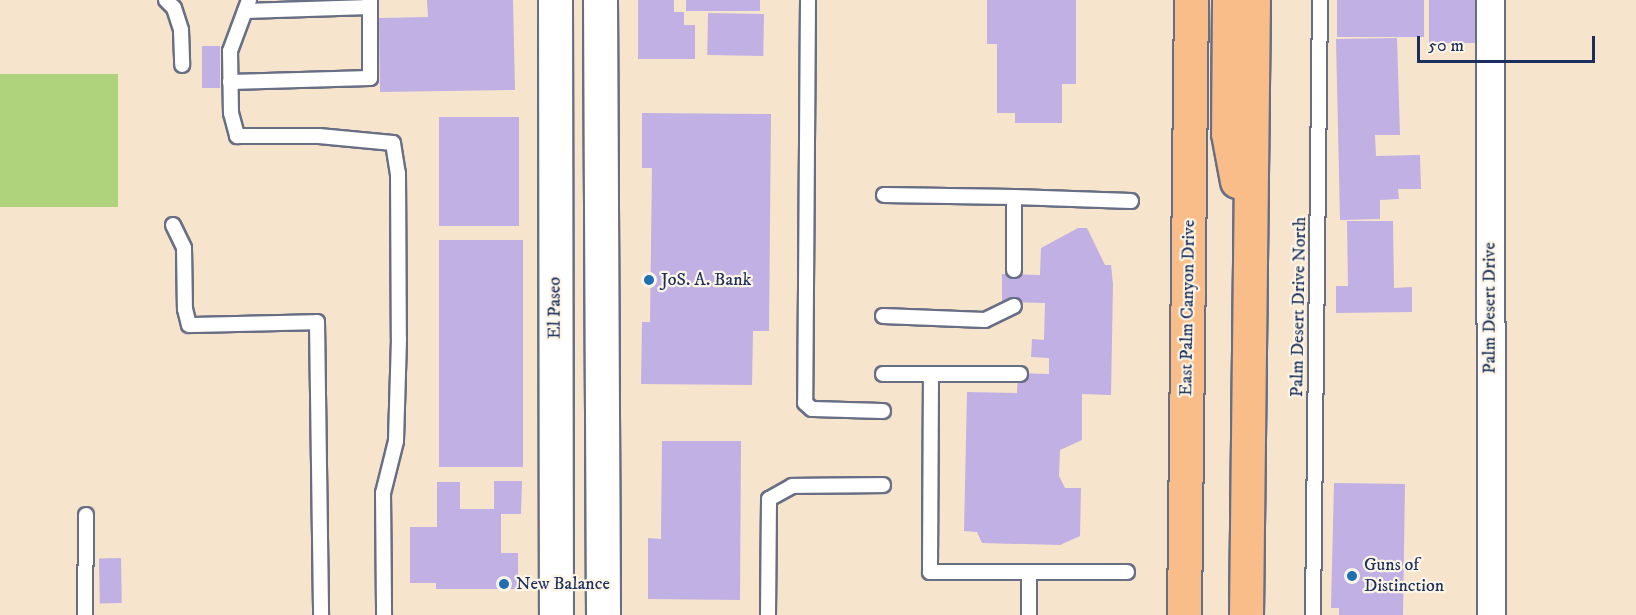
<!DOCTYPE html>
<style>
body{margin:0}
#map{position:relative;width:1636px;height:615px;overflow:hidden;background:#f7e4cc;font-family:"IM FELL DW Pica",serif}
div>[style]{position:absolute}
.green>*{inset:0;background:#afd37c;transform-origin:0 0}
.building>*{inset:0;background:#c0b0e3;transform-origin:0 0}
.roads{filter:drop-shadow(2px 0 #686e84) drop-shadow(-2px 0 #686e84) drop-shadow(0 2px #686e84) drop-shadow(0 -2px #686e84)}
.service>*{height:14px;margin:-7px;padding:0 7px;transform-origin:7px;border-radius:7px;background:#fff}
.minor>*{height:27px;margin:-13.5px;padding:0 13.5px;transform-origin:13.5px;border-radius:13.5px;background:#fff}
.tertiary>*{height:33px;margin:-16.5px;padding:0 16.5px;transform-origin:16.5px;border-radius:16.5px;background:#fff}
.primary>*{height:33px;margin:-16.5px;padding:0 16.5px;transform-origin:16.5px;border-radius:16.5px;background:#f8bd89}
.dots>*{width:16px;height:16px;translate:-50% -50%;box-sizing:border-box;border:3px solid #fcf5e5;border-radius:50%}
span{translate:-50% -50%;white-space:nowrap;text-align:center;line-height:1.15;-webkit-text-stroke:4.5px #fcf5e5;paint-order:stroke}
.poi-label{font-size:18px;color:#1b2f5e}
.left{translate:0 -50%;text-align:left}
.street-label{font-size:18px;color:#1b2f5e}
.scale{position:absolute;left:1417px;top:36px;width:178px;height:27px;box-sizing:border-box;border:3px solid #1b2f5e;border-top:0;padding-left:8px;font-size:18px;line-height:21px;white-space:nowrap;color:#1b2f5e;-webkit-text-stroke:4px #fcf5e5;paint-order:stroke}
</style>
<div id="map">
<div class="green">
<i style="left:0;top:74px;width:118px;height:133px"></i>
</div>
<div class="building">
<i style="clip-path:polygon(427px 0,513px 0,515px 90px,380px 92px,379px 18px,428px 17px)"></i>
<i style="clip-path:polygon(638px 0,674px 0,674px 12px,684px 12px,684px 25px,695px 25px,695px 59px,638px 59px)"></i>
<i style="left:686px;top:0;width:74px;height:11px"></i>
<i style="clip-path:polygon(987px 0,1076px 0,1076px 84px,1062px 84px,1062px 123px,1015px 123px,1015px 113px,997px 113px,997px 44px,987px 44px)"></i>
<i style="left:1337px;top:0;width:87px;height:37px"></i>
<i style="left:1429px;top:0;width:51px;height:43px"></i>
<i style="left:708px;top:13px;width:56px;height:42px;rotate:1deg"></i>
<i style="clip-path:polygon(1397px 38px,1400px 135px,1375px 135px,1376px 156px,1420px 155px,1421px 189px,1398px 189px,1399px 199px,1380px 200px,1380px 219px,1340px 220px,1336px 39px)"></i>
<i style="left:202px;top:46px;width:18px;height:42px"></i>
<i style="clip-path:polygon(642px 113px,771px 114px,769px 331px,753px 331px,752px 385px,641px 384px,642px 322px,650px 322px,652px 168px,642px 168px)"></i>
<i style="left:439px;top:117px;width:80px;height:109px"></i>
<i style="clip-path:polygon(1347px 221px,1393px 221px,1394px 288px,1412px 287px,1412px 312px,1336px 313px,1336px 286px,1348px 286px)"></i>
<i style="clip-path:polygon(1078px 228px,1087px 228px,1105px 265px,1111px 265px,1113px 284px,1111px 395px,1082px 394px,1082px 440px,1060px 450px,1059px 476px,1065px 488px,1081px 488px,1080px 536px,1060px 545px,982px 543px,977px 532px,964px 531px,967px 392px,1017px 393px,1018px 373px,1049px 374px,1049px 358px,1031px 357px,1032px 339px,1044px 340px,1045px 303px,1002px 302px,1002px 274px,1040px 275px,1041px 248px)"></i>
<i style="left:439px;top:240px;width:84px;height:227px"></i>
<i style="clip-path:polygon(662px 441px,741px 441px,740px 600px,648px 599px,648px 538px,661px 539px)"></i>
<i style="clip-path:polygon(494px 481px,522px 481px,521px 514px,501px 514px,501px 553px,518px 553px,518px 589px,436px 589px,436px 583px,410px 583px,410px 527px,437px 527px,437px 482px,460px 482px,460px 509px,494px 509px)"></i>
<i style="clip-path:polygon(1334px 483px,1405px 484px,1403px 615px,1339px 615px,1339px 608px,1331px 608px)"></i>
<i style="left:121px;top:558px;width:45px;height:22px;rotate:89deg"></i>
</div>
<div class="roads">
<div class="service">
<i style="left:166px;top:0;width:11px;rotate:45deg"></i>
<i style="left:174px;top:8px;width:23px;rotate:72deg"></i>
<i style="left:181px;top:30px;width:35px;rotate:88deg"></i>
<i style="left:249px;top:0;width:54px;rotate:110.4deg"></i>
<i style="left:230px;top:51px;width:62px;rotate:89.1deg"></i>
<i style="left:231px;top:113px;width:24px;rotate:75deg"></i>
<i style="left:237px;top:136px;width:82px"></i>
<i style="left:319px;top:136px;width:74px;rotate:5.4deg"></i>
<i style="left:393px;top:143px;width:30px;rotate:81deg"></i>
<i style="left:398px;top:173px;width:166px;rotate:89.7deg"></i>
<i style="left:399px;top:339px;width:102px;rotate:91.7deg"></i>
<i style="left:396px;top:441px;width:54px;rotate:104deg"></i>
<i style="left:383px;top:493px;width:122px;rotate:89.5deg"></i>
<i style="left:808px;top:0;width:403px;rotate:90.4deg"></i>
<i style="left:805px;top:403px;width:9px;rotate:41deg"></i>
<i style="left:812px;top:409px;width:71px;rotate:1.6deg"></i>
<i style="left:245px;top:11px;width:125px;rotate:-1.8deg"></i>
<i style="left:230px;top:82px;width:140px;rotate:-1.6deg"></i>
<i style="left:370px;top:78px;width:78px;rotate:-90deg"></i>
<i style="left:884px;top:195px;width:130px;rotate:0.9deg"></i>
<i style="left:1014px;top:197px;width:73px;rotate:90deg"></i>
<i style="left:1014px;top:197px;width:117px;rotate:2deg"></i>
<i style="left:173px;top:225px;width:25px;rotate:64deg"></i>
<i style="left:184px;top:248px;width:61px;rotate:89.1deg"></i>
<i style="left:185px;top:309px;width:16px;rotate:76deg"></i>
<i style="left:189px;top:325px;width:128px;rotate:-1.3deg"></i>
<i style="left:317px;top:322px;width:293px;rotate:89.2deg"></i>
<i style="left:883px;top:316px;width:102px;rotate:2.2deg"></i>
<i style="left:985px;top:320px;width:32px;rotate:-26deg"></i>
<i style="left:883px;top:374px;width:137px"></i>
<i style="left:931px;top:374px;width:198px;rotate:90.3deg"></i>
<i style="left:930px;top:572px;width:197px"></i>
<i style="left:1029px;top:572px;width:43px;rotate:90deg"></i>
<i style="left:85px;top:615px;width:100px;rotate:-89.4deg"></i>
<i style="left:768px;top:615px;width:116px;rotate:-89.5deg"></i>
<i style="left:769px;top:499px;width:26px;rotate:-29deg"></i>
<i style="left:792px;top:486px;width:91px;rotate:-0.6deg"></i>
<i style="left:1313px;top:615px;width:615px;rotate:-89.35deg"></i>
</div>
<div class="minor">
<i style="left:1490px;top:0;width:615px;rotate:89.91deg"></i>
</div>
<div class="tertiary">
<i style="left:555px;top:0;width:615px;rotate:89.91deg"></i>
<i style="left:600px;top:0;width:615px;rotate:89.72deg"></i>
</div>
<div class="primary">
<i style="left:1229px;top:0;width:133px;rotate:90.4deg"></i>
<i style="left:1228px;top:133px;width:49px;rotate:79.4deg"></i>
<i style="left:1184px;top:615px;width:615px;rotate:-89.35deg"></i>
<i style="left:1246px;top:615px;width:615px;rotate:-89.35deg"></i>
</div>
</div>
<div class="dots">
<i style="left:649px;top:280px;background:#1f6fb2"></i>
<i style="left:1352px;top:576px;background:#1f6fb2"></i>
<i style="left:504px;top:584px;background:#1f6fb2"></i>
</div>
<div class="poi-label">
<span class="left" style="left:661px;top:280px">JoS. A. Bank</span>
<span class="left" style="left:1364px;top:576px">Guns of<br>Distinction</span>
<span class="left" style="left:516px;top:584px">New Balance</span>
</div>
<div class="street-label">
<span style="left:1299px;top:307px;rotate:-89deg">Palm Desert Drive North</span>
<span style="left:555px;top:308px;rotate:-90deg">El Paseo</span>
<span style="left:1188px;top:308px;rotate:-89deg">East Palm Canyon Drive</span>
<span style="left:1490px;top:308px;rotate:-90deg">Palm Desert Drive</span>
</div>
<div class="scale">50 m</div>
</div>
